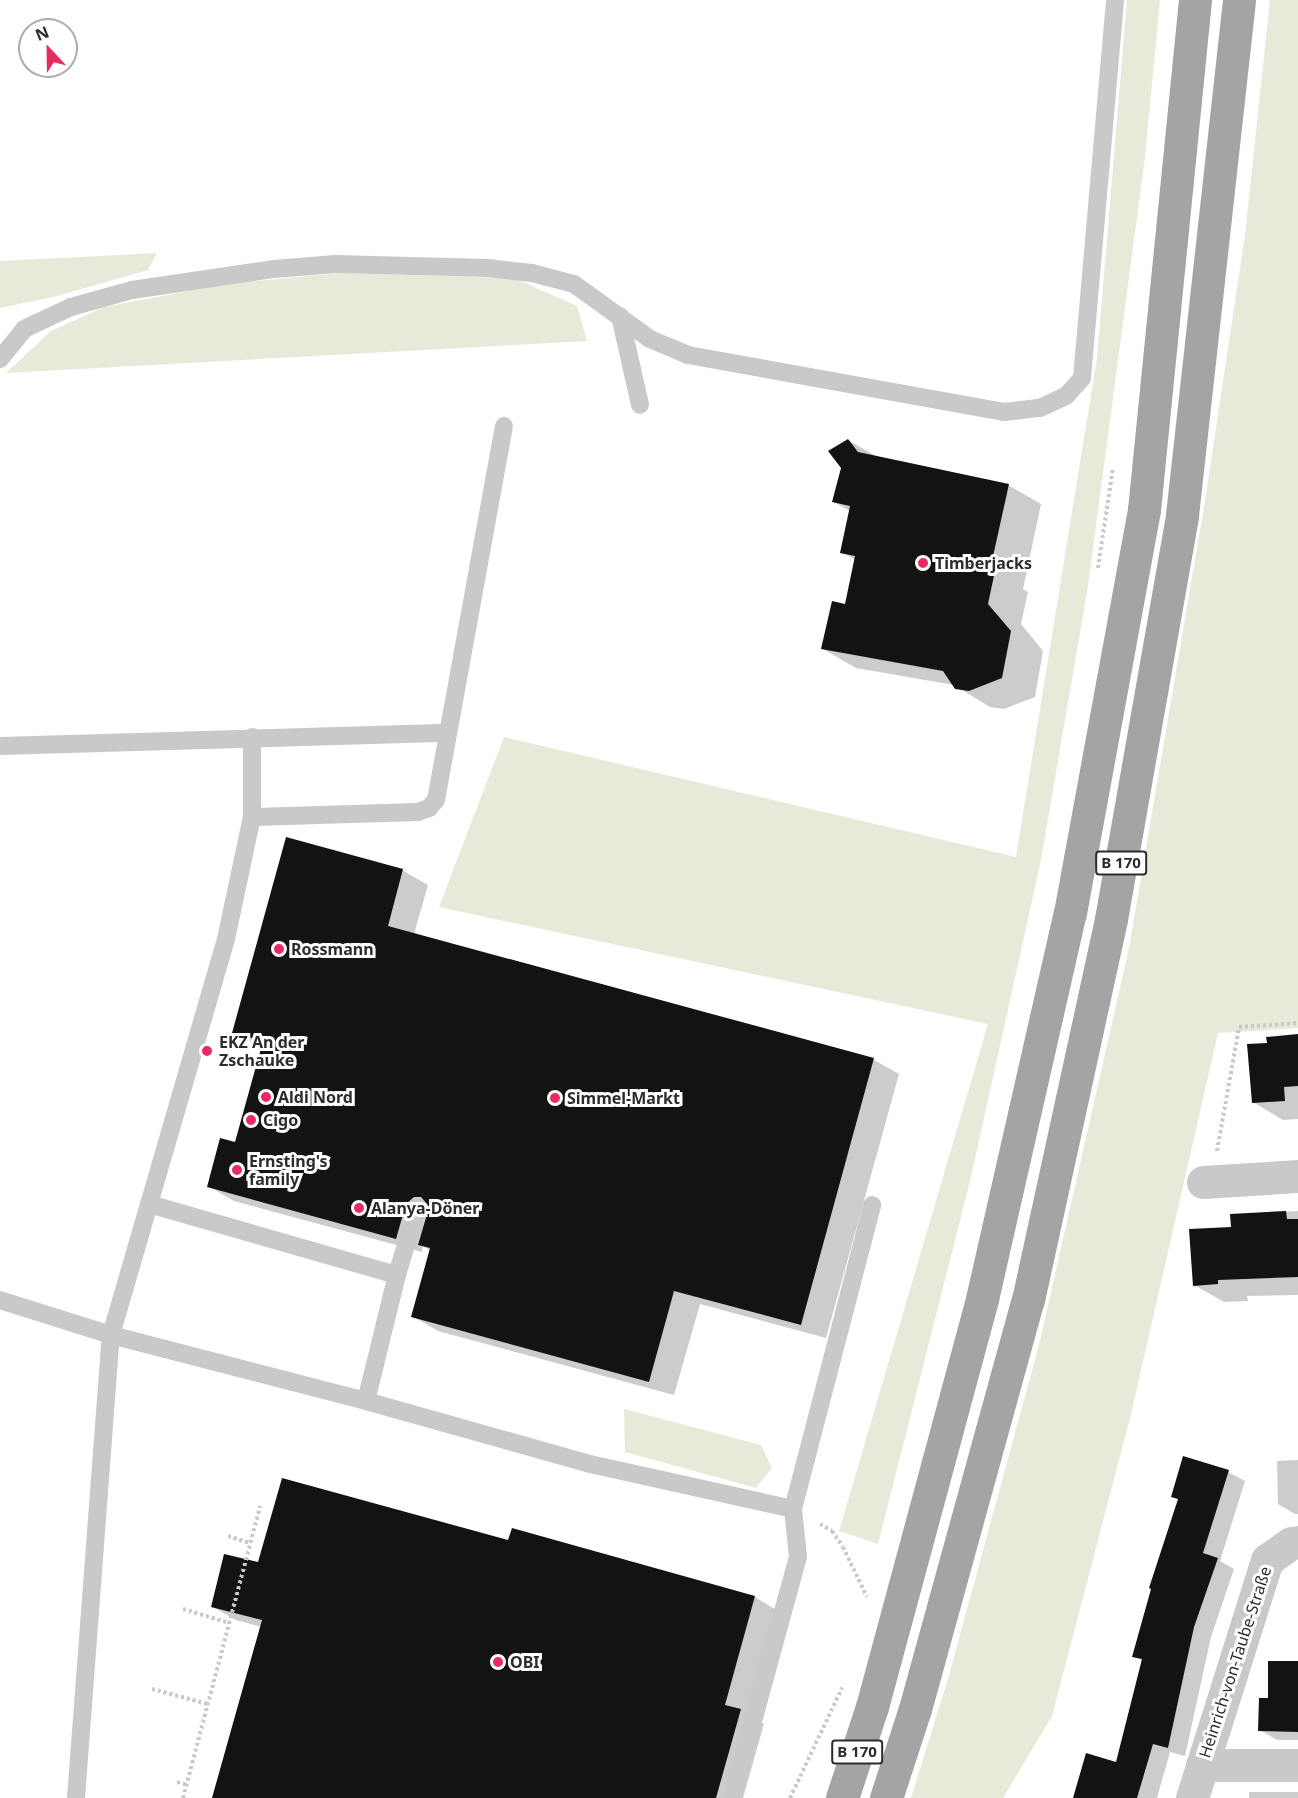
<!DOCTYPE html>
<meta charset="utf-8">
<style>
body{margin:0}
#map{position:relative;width:1298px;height:1798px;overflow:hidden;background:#fff;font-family:"Noto Sans",sans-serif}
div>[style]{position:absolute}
.green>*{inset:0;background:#e6ead9}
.shadow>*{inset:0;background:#0003;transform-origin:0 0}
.building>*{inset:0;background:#131313}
.path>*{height:4px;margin-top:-2px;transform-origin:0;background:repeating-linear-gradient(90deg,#c9c9c9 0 3px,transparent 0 6px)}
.lane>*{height:18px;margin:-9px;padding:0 9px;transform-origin:9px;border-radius:9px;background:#c9c9c9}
.street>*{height:33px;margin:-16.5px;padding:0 16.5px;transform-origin:16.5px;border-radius:16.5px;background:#c9c9c9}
.primary>*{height:33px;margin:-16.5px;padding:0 16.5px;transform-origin:16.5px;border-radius:16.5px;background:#a4a4a4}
.dots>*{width:16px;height:16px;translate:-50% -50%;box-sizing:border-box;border:3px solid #fff;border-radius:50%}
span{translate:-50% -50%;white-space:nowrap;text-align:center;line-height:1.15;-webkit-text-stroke:6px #fff;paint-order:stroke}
.shield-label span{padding:2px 4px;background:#fff;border:2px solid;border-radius:4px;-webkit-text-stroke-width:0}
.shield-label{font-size:15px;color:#2c2c2c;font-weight:700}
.poi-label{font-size:16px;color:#2c2c2c;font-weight:700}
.left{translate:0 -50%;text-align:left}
.street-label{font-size:16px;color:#2c2c2c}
.north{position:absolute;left:18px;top:18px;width:60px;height:60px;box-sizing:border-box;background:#fff;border:2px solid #ababab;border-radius:50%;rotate:338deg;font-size:16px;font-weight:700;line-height:24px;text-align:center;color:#2c2c2c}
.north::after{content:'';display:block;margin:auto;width:21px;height:27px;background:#e72b62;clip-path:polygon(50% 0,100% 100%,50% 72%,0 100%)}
</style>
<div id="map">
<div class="green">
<i style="clip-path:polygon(1127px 0,1160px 0,1145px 157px,1088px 586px,1041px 860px,971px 1177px,878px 1544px,839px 1531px,988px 1024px,439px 907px,504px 737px,1016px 857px,1097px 358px)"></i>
<i style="clip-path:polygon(1270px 0,1298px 0,1298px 1028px,1218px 1033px,1131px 1414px,1052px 1716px,1003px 1798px,911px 1798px,948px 1679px,1039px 1345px,1129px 948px,1205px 501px,1245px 235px)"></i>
<i style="clip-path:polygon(157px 253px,148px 270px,53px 297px,0 308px,0 261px)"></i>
<i style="clip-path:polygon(339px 273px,514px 278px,577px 306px,587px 341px,6px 373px,51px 331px,104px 307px,226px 284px)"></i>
<i style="clip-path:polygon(624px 1409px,761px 1445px,772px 1468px,756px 1488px,625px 1452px)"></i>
</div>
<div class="shadow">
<i style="clip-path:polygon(848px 440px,879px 458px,1008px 485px,1041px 504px,1023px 589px,1028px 592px,1021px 624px,1043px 651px,1035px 697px,1004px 709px,990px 707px,954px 685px,856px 668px,823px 649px,846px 605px,856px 560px,841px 552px,850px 511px,834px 502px)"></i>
<i style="clip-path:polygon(402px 870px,428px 885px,414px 934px,874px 1060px,899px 1074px,826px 1338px,700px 1304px,674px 1395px,438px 1331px,412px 1316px,431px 1251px,423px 1246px,422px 1252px,234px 1201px,208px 1186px,236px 1144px,263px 1048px,234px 1032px)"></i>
<i style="clip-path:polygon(1298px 1036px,1298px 1119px,1283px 1120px,1253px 1102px,1268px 1044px)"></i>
<i style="clip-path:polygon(1298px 1211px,1298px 1295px,1247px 1296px,1248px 1301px,1224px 1302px,1194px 1285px,1232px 1228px,1231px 1215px)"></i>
<i style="clip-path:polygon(1298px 1460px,1298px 1514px,1295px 1514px,1278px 1504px,1277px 1461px)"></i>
<i style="clip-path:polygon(1228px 1472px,1245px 1481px,1220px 1561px,1234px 1569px,1211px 1637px,1185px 1756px,1170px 1752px,1157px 1798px,1080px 1798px,1117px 1764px,1143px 1661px,1134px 1656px,1179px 1500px,1173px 1496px)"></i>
<i style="clip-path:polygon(513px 1530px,755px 1597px,778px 1611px,749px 1715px,764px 1724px,743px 1798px,214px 1798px,262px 1627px,236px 1620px,213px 1607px,259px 1564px,509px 1542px)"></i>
<i style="clip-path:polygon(1298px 1663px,1298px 1740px,1277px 1740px,1260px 1730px,1269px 1700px)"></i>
<i style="left:1249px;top:1792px;width:49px;height:6px"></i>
</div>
<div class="building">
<i style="clip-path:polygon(848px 439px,858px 452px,1009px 484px,990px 570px,995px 571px,988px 604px,1011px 631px,1002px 678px,969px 691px,955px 689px,943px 671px,821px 649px,832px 601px,845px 604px,855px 556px,840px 553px,850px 506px,832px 502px,841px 468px,828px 451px)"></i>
<i style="clip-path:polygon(286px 837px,403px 869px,388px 926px,874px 1058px,801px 1325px,674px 1291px,649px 1382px,411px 1317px,430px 1248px,418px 1245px,428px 1211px,428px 1205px,421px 1197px,414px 1197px,406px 1204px,396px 1239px,207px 1187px,220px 1138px,235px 1142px,263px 1041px,232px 1033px)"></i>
<i style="clip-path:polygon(1298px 1034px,1298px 1086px,1284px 1087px,1285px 1101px,1252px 1103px,1247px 1044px,1267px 1043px,1266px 1037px)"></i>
<i style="clip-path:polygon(1286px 1211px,1287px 1219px,1298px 1219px,1298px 1277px,1218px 1280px,1218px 1284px,1193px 1286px,1189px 1229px,1231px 1227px,1230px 1214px)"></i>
<i style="clip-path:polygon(1183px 1456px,1229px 1470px,1203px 1553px,1218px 1558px,1194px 1627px,1168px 1748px,1153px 1744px,1137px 1798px,1073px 1798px,1086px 1753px,1116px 1762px,1142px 1659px,1132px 1657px,1151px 1589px,1149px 1588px,1178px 1499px,1171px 1497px)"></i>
<i style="clip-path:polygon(282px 1478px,508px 1540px,512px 1528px,755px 1596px,725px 1705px,741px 1709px,716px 1798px,212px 1798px,262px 1620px,211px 1607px,224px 1554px,258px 1562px)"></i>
<i style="clip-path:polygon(1268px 1661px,1298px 1661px,1298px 1732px,1258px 1731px,1259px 1698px,1268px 1698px)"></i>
</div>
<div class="path">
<i style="left:1098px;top:568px;width:101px;rotate:-81.5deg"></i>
<i style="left:1217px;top:1151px;width:126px;rotate:-79.9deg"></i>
<i style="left:1239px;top:1027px;width:59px;rotate:-3.9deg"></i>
<i style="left:820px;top:1524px;width:14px;rotate:30deg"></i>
<i style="left:832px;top:1531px;width:19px;rotate:55deg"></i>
<i style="left:843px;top:1547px;width:55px;rotate:64.4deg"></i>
<i style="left:228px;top:1536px;width:23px;rotate:18deg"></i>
<i style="left:183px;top:1609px;width:48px;rotate:16.9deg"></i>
<i style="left:152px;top:1689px;width:58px;rotate:15deg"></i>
<i style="left:177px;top:1782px;width:10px;rotate:17deg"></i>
<i style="left:183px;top:1798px;width:302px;rotate:-75.2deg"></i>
<i style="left:790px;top:1798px;width:122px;rotate:-64.7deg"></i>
</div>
<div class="lane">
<i style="left:620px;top:316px;width:91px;rotate:77.3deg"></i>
<i style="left:0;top:359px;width:38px;rotate:-51deg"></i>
<i style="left:24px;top:329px;width:52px;rotate:-25.1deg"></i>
<i style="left:71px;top:307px;width:63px;rotate:-15.6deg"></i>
<i style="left:132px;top:290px;width:144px;rotate:-8.4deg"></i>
<i style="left:274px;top:269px;width:62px;rotate:-4.6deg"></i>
<i style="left:336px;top:264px;width:152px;rotate:1.5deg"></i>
<i style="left:488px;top:268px;width:44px;rotate:6.5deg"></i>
<i style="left:532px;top:273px;width:43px;rotate:14.7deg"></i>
<i style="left:574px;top:284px;width:94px;rotate:35.9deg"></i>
<i style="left:650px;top:339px;width:41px;rotate:22.8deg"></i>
<i style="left:688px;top:355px;width:322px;rotate:10.2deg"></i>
<i style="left:1005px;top:412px;width:35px;rotate:-7deg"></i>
<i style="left:1040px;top:408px;width:29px;rotate:-25deg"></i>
<i style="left:1066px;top:396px;width:24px;rotate:-48deg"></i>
<i style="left:1082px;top:378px;width:379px;rotate:-85deg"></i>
<i style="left:0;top:746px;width:447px;rotate:-1.7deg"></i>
<i style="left:252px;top:817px;width:166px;rotate:-1.7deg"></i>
<i style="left:418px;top:812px;width:12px;rotate:-20deg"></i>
<i style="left:429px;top:808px;width:11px;rotate:-49deg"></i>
<i style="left:436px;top:800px;width:380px;rotate:-79.7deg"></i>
<i style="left:149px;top:1204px;width:258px;rotate:16deg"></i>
<i style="left:0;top:1300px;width:116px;rotate:17.5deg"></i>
<i style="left:111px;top:1335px;width:263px;rotate:14.5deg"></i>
<i style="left:366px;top:1401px;width:233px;rotate:15.7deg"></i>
<i style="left:590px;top:1464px;width:208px;rotate:12.5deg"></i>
<i style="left:366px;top:1401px;width:130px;rotate:-76.2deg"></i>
<i style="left:397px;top:1275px;width:70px;rotate:-73.4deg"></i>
<i style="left:76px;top:1798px;width:464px;rotate:-85.7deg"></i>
<i style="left:111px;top:1335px;width:412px;rotate:-73.8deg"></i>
<i style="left:226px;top:939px;width:125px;rotate:-78deg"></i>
<i style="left:252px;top:817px;width:80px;rotate:-90deg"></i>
<i style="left:732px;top:1798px;width:250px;rotate:-74.7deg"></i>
<i style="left:798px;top:1557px;width:48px;rotate:-95.9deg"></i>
<i style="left:793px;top:1509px;width:314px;rotate:-75.4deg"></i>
</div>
<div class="street">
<i style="left:1203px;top:1182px;width:95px;rotate:-3.6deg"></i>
<i style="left:1202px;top:1765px;width:96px"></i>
<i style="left:1192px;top:1798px;width:250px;rotate:-72.5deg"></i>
<i style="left:1267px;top:1560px;width:29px;rotate:-35deg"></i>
<i style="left:1291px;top:1543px;width:7px;rotate:-8deg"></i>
</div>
<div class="primary">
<i style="left:842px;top:1798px;width:96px;rotate:-71.8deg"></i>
<i style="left:872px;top:1707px;width:423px;rotate:-74.9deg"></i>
<i style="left:982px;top:1299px;width:396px;rotate:-77.2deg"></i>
<i style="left:1070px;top:913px;width:410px;rotate:-79.6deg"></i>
<i style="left:1144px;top:510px;width:513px;rotate:-84.29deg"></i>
<i style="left:886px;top:1798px;width:94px;rotate:-72deg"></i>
<i style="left:915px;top:1709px;width:424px;rotate:-74.6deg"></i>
<i style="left:1028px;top:1300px;width:390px;rotate:-77.7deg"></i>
<i style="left:1111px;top:919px;width:410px;rotate:-80deg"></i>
<i style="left:1182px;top:515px;width:518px;rotate:-83.68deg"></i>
</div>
<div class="dots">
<i style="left:923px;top:563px;background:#e72b62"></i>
<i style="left:279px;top:949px;background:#e72b62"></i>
<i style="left:207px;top:1051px;background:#e72b62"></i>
<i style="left:266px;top:1097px;background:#e72b62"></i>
<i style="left:555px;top:1098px;background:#e72b62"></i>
<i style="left:251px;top:1120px;background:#e72b62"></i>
<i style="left:237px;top:1170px;background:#e72b62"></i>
<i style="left:359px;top:1208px;background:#e72b62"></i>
<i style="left:498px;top:1662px;background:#e72b62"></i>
</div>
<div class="shield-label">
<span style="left:1121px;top:863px">B 170</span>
<span style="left:857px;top:1752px">B 170</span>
</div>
<div class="poi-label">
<span class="left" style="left:935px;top:563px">Timberjacks</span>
<span class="left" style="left:291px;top:949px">Rossmann</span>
<span class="left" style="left:219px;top:1051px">EKZ An der<br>Zschauke</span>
<span class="left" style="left:278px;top:1097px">Aldi Nord</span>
<span class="left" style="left:567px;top:1098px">Simmel-Markt</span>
<span class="left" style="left:263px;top:1120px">Cigo</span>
<span class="left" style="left:249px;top:1170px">Ernsting's<br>family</span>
<span class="left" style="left:371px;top:1208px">Alanya-Döner</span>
<span class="left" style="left:510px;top:1662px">OBI</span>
</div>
<div class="street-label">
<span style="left:1235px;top:1662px;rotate:-72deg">Heinrich-von-Taube-Straße</span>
</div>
<div class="north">N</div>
</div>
